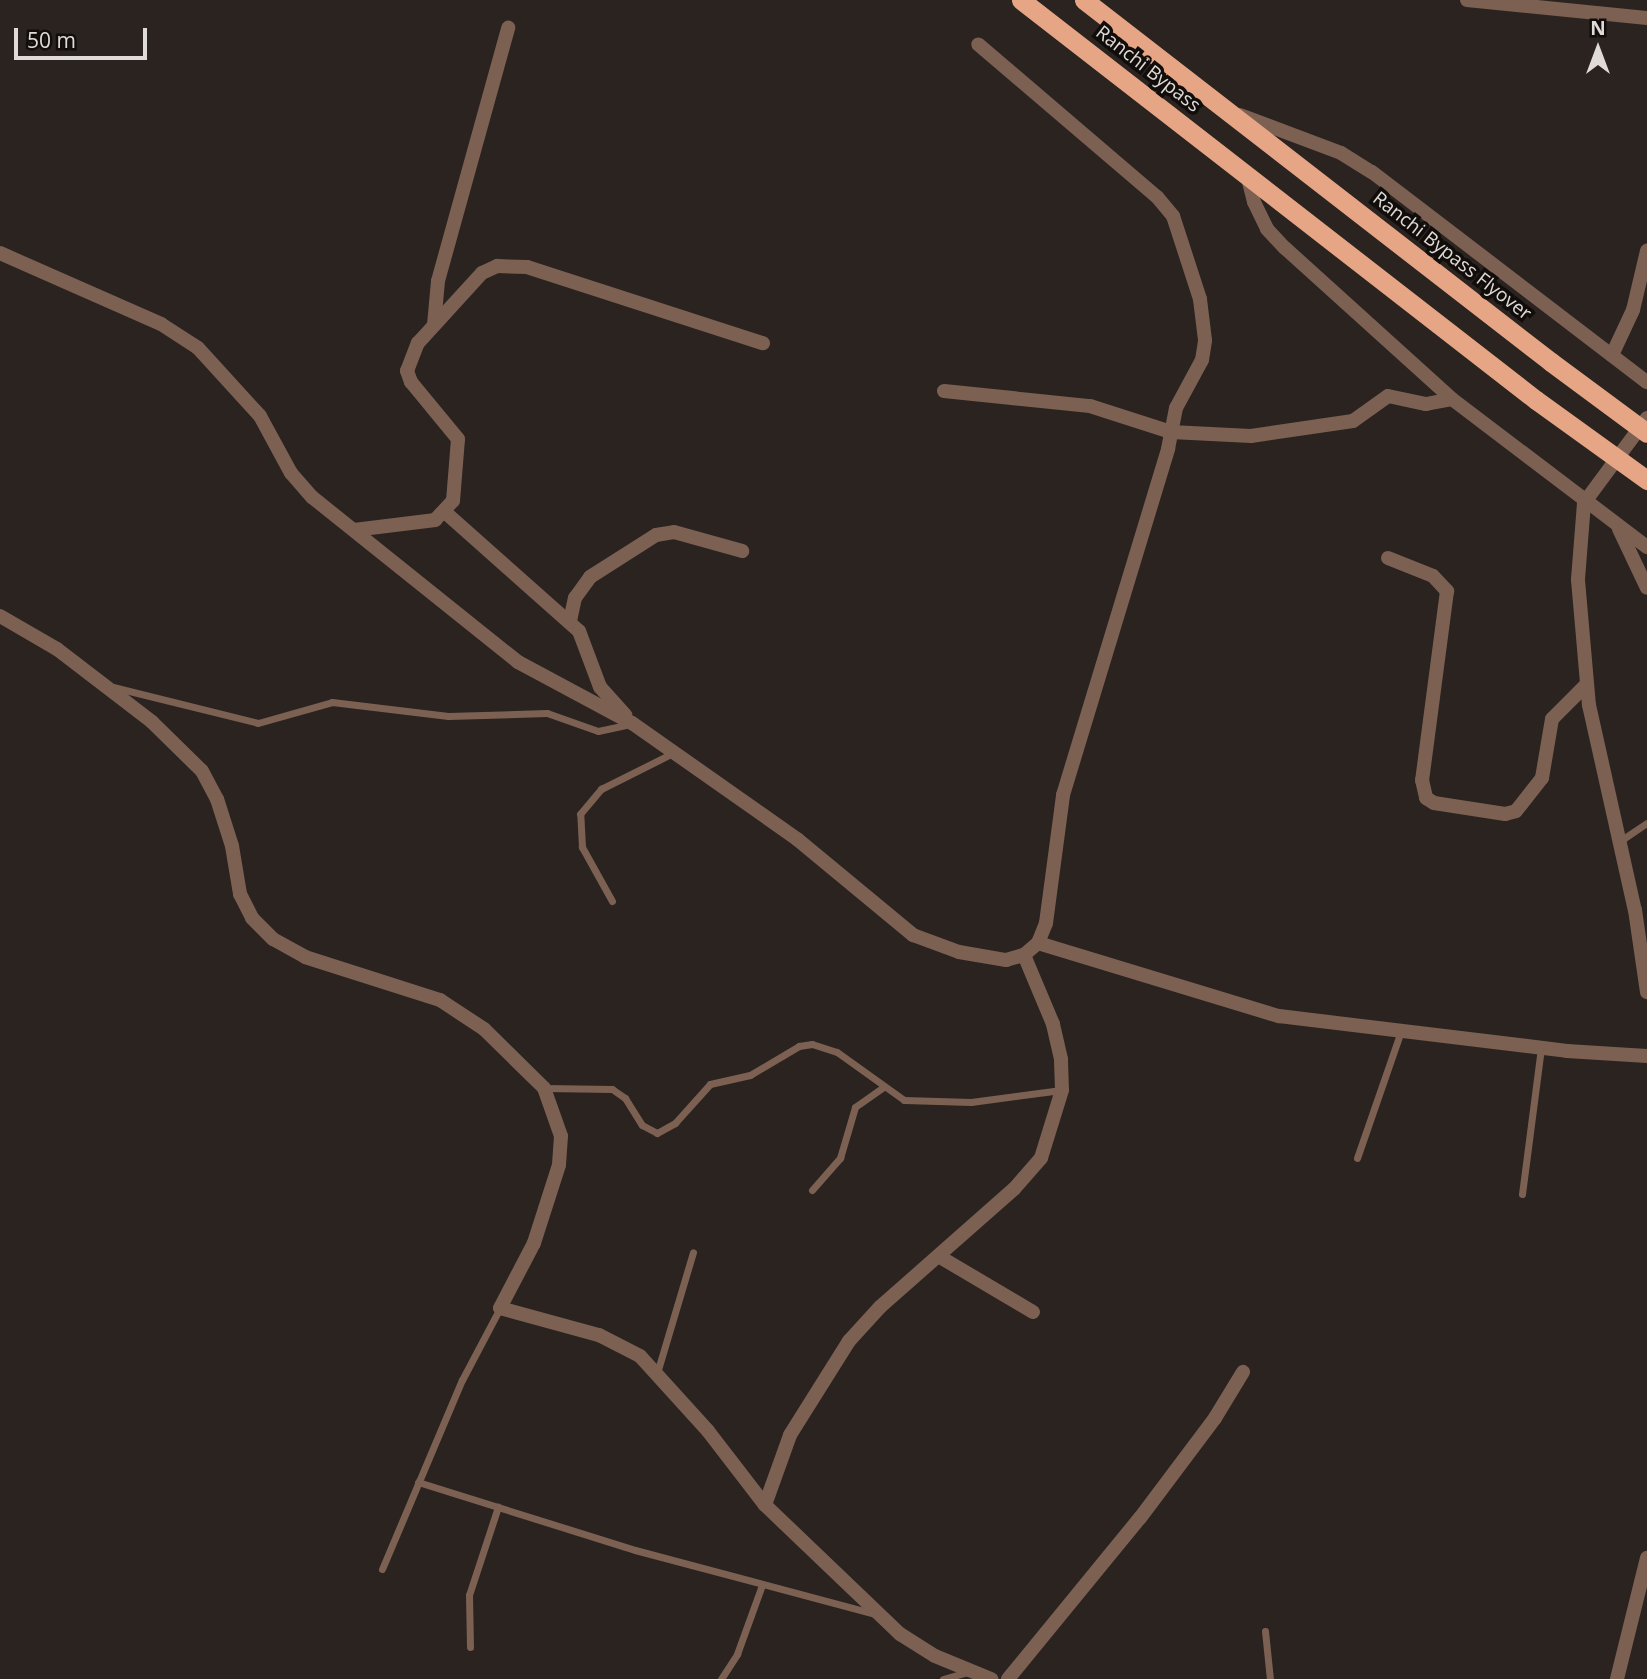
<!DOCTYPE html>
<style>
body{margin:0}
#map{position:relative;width:1647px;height:1679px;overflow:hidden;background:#2a231f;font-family:"Open Sans",sans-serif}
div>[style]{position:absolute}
.service>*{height:7px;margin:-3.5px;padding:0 3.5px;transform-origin:3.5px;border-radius:3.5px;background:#7c6052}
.minor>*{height:14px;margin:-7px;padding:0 7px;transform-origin:7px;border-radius:7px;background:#7c6052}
.tertiary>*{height:14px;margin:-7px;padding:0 7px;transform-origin:7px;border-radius:7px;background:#7c6052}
.trunk>*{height:19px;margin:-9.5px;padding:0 9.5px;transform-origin:9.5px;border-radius:9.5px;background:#e6a686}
.trunk-bridge>*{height:19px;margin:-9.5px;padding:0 9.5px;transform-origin:9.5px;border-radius:9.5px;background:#e6a686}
span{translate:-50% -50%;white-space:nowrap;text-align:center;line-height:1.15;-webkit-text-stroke:7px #100d0b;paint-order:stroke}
.street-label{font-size:19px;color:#e0dbd8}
.north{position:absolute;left:1563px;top:14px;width:70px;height:70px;-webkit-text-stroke:5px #100d0b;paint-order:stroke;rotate:0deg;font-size:19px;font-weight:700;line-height:28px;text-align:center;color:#e0dbd8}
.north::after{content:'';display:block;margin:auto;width:24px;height:32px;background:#e0dbd8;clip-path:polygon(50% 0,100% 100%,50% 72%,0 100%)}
.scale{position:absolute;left:14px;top:28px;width:133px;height:32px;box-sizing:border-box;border:4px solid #e0dbd8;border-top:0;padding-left:9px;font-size:21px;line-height:24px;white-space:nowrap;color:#e0dbd8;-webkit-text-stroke:5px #100d0b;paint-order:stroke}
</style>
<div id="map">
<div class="service">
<i style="left:113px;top:687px;width:149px;rotate:13.9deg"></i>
<i style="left:258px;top:723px;width:77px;rotate:-15.8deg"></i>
<i style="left:332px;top:702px;width:117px;rotate:6.9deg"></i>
<i style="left:448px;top:716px;width:99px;rotate:-1.7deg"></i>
<i style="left:547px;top:713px;width:54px;rotate:19.4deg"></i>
<i style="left:598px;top:731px;width:33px;rotate:-12deg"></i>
<i style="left:1620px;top:841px;width:32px;rotate:-34deg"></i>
<i style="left:612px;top:901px;width:62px;rotate:-119.1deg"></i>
<i style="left:582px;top:847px;width:33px;rotate:-93deg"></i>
<i style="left:580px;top:814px;width:33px;rotate:-50deg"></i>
<i style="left:601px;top:789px;width:80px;rotate:-26.6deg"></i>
<i style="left:545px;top:1088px;width:67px;rotate:0.9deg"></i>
<i style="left:612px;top:1089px;width:16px;rotate:35deg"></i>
<i style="left:625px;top:1098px;width:32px;rotate:58deg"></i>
<i style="left:642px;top:1125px;width:17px;rotate:28deg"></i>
<i style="left:657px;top:1133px;width:21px;rotate:-29deg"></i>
<i style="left:675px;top:1123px;width:52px;rotate:-48.1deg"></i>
<i style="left:710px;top:1084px;width:41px;rotate:-12.7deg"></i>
<i style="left:750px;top:1075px;width:57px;rotate:-30.6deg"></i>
<i style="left:799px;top:1046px;width:13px;rotate:-9deg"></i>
<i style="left:812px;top:1044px;width:26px;rotate:18deg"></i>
<i style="left:837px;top:1052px;width:82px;rotate:35.6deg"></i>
<i style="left:904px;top:1100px;width:67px;rotate:1.7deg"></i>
<i style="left:971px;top:1102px;width:91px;rotate:-7.6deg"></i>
<i style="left:1357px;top:1158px;width:134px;rotate:-70.9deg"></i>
<i style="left:812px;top:1190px;width:43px;rotate:-48.8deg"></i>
<i style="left:840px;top:1158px;width:53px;rotate:-73.6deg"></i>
<i style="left:855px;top:1107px;width:35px;rotate:-35deg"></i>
<i style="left:1522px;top:1194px;width:147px;rotate:-82.6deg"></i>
<i style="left:657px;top:1373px;width:126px;rotate:-73.4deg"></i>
<i style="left:418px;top:1482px;width:227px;rotate:17.4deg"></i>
<i style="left:635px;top:1550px;width:248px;rotate:14.9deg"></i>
<i style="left:382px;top:1569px;width:205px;rotate:-67.1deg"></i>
<i style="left:462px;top:1380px;width:81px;rotate:-62.2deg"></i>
<i style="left:1265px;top:1631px;width:48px;rotate:84.1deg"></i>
<i style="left:470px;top:1647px;width:52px;rotate:-91.1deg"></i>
<i style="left:469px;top:1595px;width:93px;rotate:-71.8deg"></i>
<i style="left:721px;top:1679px;width:30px;rotate:-57deg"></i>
<i style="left:737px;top:1654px;width:73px;rotate:-70.1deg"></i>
<i style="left:943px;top:1679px;width:26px;rotate:-16deg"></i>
</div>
<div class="minor">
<i style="left:1467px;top:0;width:181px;rotate:5.7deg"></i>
<i style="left:0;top:253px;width:176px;rotate:23.8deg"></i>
<i style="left:161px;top:324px;width:44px;rotate:33deg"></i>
<i style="left:198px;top:348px;width:92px;rotate:47.6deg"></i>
<i style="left:260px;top:416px;width:65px;rotate:61.5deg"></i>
<i style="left:291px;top:473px;width:32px;rotate:49deg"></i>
<i style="left:312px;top:497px;width:264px;rotate:38.7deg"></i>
<i style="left:518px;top:662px;width:129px;rotate:28.2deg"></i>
<i style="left:632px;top:723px;width:202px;rotate:35.1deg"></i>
<i style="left:797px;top:839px;width:151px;rotate:39.6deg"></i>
<i style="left:913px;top:935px;width:49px;rotate:20.3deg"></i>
<i style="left:959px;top:952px;width:48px;rotate:9.7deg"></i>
<i style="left:1006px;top:960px;width:19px;rotate:-16deg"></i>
<i style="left:1024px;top:955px;width:18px;rotate:-41deg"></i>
<i style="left:1038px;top:943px;width:22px;rotate:-68deg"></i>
<i style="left:1046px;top:923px;width:129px;rotate:-82.4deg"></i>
<i style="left:1063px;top:795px;width:362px;rotate:-73.1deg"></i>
<i style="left:1168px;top:449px;width:42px;rotate:-79deg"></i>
<i style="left:1176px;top:408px;width:55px;rotate:-61.6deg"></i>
<i style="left:1202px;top:360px;width:20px;rotate:-81deg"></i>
<i style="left:1205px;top:340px;width:41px;rotate:-97deg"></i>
<i style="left:1200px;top:299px;width:87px;rotate:-108deg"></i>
<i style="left:1173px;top:216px;width:25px;rotate:-130deg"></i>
<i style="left:1157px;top:197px;width:235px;rotate:-139.5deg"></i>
<i style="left:434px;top:325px;width:44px;rotate:-84.8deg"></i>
<i style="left:438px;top:281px;width:263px;rotate:-74.5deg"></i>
<i style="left:1612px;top:355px;width:50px;rotate:-65deg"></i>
<i style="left:1633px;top:310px;width:61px;rotate:-76.7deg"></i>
<i style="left:944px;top:391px;width:147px;rotate:5.9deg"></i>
<i style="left:1090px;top:406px;width:85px;rotate:17.8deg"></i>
<i style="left:1171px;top:432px;width:80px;rotate:2.9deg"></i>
<i style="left:1251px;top:436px;width:103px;rotate:-8.4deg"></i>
<i style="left:1353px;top:421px;width:43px;rotate:-35.5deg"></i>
<i style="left:1388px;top:396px;width:39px;rotate:12deg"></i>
<i style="left:1426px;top:404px;width:26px;rotate:-11deg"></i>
<i style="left:446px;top:513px;width:178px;rotate:41.6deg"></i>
<i style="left:579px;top:631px;width:60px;rotate:69.4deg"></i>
<i style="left:600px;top:687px;width:38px;rotate:48deg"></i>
<i style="left:1619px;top:529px;width:65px;rotate:64.6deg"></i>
<i style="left:354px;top:530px;width:82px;rotate:-7deg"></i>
<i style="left:435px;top:520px;width:26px;rotate:-47deg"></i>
<i style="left:453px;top:501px;width:62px;rotate:-85.4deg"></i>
<i style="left:458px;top:439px;width:74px;rotate:-129.5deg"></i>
<i style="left:411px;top:382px;width:12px;rotate:-110deg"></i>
<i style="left:407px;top:371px;width:30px;rotate:-69deg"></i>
<i style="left:418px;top:343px;width:95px;rotate:-47.6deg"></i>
<i style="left:482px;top:273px;width:17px;rotate:-25deg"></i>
<i style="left:497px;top:266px;width:30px;rotate:2deg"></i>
<i style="left:527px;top:267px;width:248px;rotate:17.9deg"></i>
<i style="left:1388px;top:558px;width:48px;rotate:21.8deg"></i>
<i style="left:1433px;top:576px;width:21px;rotate:47deg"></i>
<i style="left:1447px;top:591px;width:191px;rotate:97.5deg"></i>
<i style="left:1422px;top:780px;width:18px;rotate:77deg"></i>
<i style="left:1426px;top:798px;width:9px;rotate:32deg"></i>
<i style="left:1434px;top:803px;width:72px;rotate:8.8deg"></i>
<i style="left:1505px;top:814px;width:11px;rotate:-15deg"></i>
<i style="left:1516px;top:811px;width:42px;rotate:-51.8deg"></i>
<i style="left:1542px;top:778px;width:60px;rotate:-80.4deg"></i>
<i style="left:1552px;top:719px;width:48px;rotate:-45deg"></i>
<i style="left:0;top:616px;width:66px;rotate:30.1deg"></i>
<i style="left:57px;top:649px;width:120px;rotate:37.5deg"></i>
<i style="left:152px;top:722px;width:70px;rotate:44.4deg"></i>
<i style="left:202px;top:771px;width:32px;rotate:62deg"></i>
<i style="left:217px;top:799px;width:49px;rotate:72.3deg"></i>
<i style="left:232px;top:846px;width:49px;rotate:80.5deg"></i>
<i style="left:240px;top:894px;width:27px;rotate:63deg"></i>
<i style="left:252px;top:918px;width:30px;rotate:45deg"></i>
<i style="left:273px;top:939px;width:37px;rotate:29deg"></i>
<i style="left:305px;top:957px;width:142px;rotate:17.7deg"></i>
<i style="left:440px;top:1000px;width:53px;rotate:33.4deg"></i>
<i style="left:484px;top:1029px;width:84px;rotate:44.5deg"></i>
<i style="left:544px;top:1088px;width:51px;rotate:70.5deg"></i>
<i style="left:561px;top:1136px;width:29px;rotate:94deg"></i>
<i style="left:559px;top:1165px;width:82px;rotate:107.8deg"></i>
<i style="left:534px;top:1243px;width:73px;rotate:117.6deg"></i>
<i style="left:500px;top:1308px;width:103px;rotate:15.3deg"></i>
<i style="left:599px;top:1335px;width:46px;rotate:27.1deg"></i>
<i style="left:640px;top:1356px;width:101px;rotate:47.8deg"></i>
<i style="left:708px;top:1431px;width:93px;rotate:52.4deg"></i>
<i style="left:765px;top:1505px;width:187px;rotate:43.7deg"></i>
<i style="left:900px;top:1634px;width:41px;rotate:32.2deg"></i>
<i style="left:935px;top:1656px;width:61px;rotate:22.3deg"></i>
<i style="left:570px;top:621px;width:24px;rotate:-78deg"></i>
<i style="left:575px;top:598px;width:26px;rotate:-54deg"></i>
<i style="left:590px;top:577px;width:78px;rotate:-32.5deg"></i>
<i style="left:656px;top:535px;width:18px;rotate:-9deg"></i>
<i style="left:674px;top:532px;width:71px;rotate:15.6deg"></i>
<i style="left:1038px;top:943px;width:252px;rotate:16.9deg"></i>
<i style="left:1279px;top:1016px;width:290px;rotate:6.9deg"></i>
<i style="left:1567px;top:1051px;width:80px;rotate:3.6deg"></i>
<i style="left:940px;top:1257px;width:108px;rotate:30.6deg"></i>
<i style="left:765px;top:1505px;width:74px;rotate:-70.3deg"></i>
<i style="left:790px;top:1435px;width:111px;rotate:-57.9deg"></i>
<i style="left:849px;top:1341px;width:46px;rotate:-47.6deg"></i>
<i style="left:880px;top:1307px;width:179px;rotate:-41.4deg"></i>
<i style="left:1014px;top:1189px;width:41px;rotate:-48.9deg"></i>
<i style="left:1041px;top:1158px;width:71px;rotate:-72.8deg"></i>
<i style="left:1062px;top:1090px;width:31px;rotate:-92deg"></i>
<i style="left:1061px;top:1059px;width:36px;rotate:-103deg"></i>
<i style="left:1053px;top:1024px;width:75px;rotate:-112.8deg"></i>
<i style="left:1008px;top:1679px;width:208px;rotate:-50.7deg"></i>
<i style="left:1140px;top:1518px;width:125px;rotate:-53.1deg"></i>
<i style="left:1215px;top:1418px;width:54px;rotate:-58.7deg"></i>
</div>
<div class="tertiary">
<i style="left:1240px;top:115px;width:108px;rotate:20.6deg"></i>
<i style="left:1341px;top:153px;width:36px;rotate:32deg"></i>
<i style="left:1372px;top:172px;width:346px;rotate:37.4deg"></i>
<i style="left:1247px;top:174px;width:29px;rotate:76deg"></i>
<i style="left:1254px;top:202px;width:30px;rotate:64deg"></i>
<i style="left:1267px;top:229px;width:26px;rotate:47deg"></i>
<i style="left:1285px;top:248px;width:225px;rotate:42.1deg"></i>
<i style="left:1452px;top:399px;width:245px;rotate:37.2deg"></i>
<i style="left:1647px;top:418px;width:106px;rotate:126.5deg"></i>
<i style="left:1584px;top:503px;width:77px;rotate:94.5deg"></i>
<i style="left:1578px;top:580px;width:125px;rotate:85deg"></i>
<i style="left:1589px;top:705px;width:210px;rotate:77.4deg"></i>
<i style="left:1635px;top:910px;width:83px;rotate:81.7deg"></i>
<i style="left:1617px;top:1679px;width:125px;rotate:-76.1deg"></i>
</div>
<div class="trunk">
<i style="left:1021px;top:0;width:652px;rotate:37.84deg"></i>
<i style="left:1084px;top:0;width:591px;rotate:37.78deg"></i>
</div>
<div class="trunk-bridge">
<i style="left:1551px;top:362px;width:119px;rotate:36.5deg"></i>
<i style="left:1536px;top:400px;width:137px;rotate:35.8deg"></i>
</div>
<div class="street-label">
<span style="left:1148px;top:69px;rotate:38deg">Ranchi Bypass</span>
<span style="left:1452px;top:256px;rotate:38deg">Ranchi Bypass Flyover</span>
</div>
<div class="north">N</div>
<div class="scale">50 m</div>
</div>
